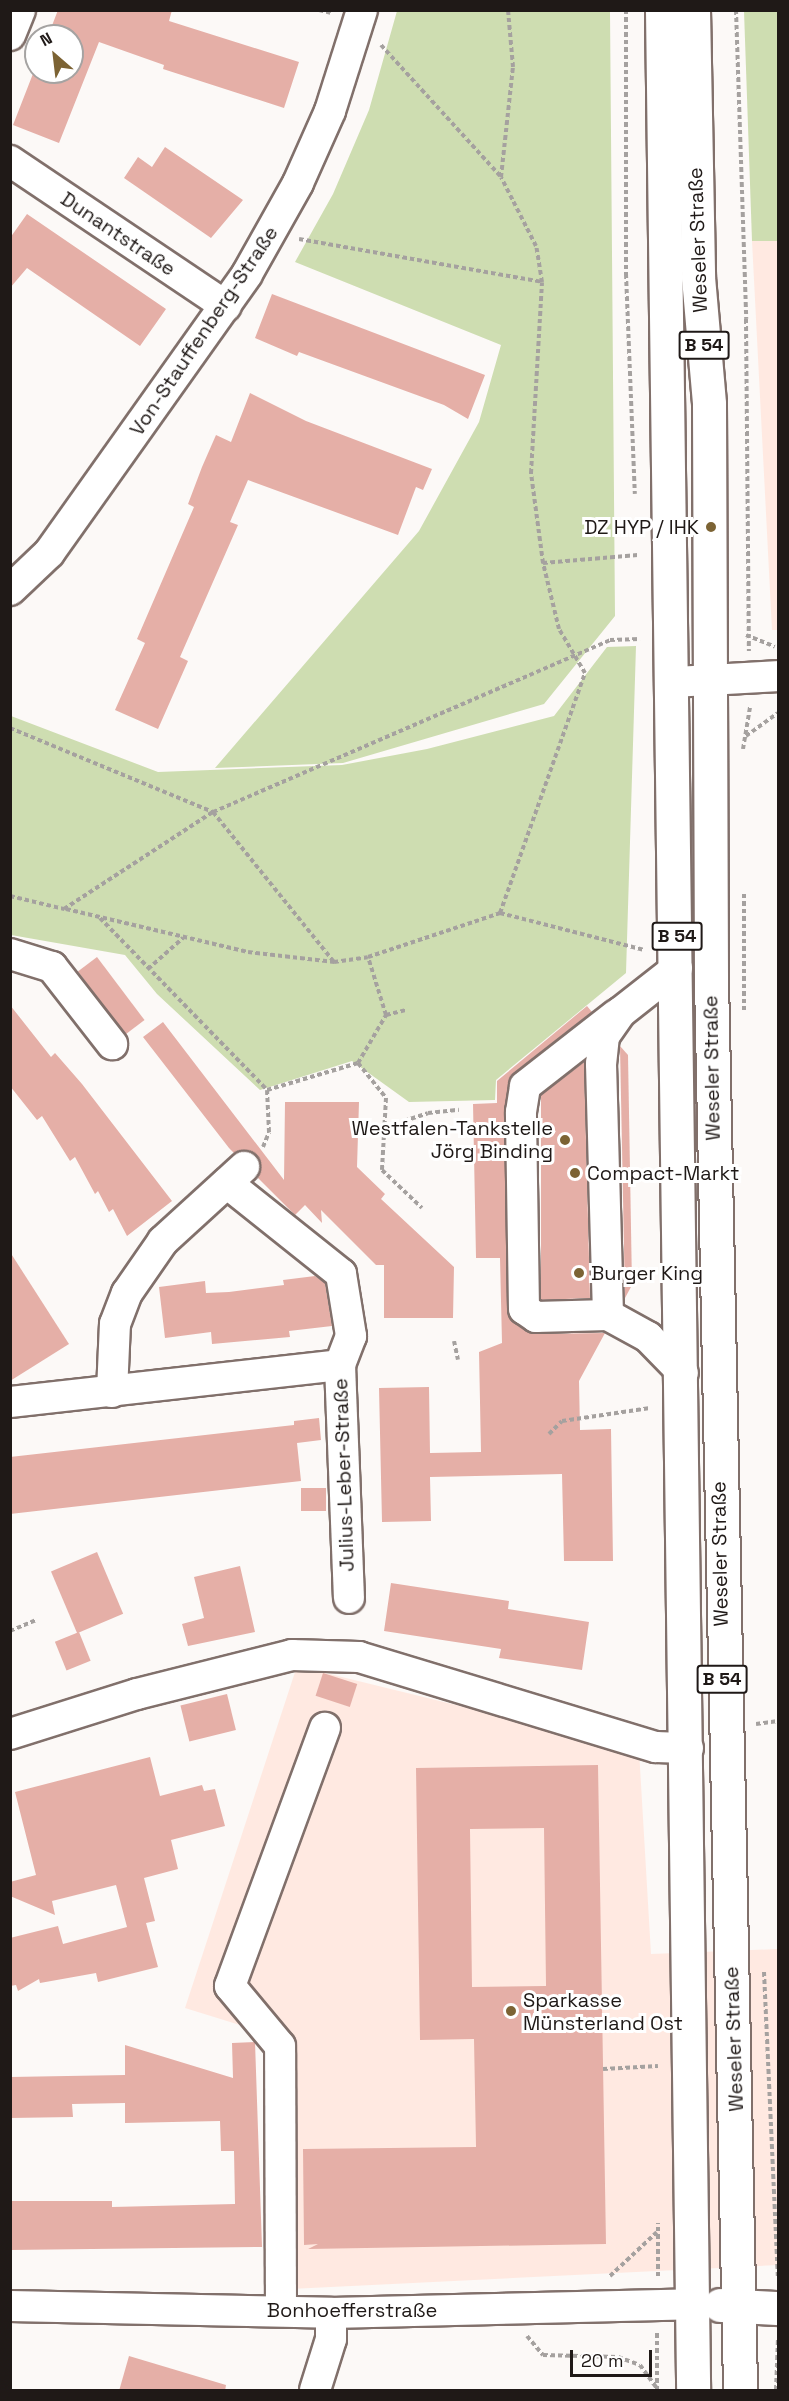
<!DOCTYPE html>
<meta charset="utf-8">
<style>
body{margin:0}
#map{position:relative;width:789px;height:2401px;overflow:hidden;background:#fcf9f7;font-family:"Space Grotesk",sans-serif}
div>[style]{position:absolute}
.built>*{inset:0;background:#ffe9e1}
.green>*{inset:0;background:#ceddb1}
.building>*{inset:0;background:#e5afa7;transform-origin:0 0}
.path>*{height:4px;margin-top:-2px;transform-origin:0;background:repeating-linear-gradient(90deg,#a5a19f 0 4.5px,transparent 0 7.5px)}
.roads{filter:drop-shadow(2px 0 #81706b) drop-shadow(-2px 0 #81706b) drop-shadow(0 2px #81706b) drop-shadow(0 -2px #81706b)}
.minor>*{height:30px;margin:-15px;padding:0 15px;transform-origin:15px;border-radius:15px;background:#fff}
.major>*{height:33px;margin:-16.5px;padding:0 16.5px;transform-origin:16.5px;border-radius:16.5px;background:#fff}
.dots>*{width:16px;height:16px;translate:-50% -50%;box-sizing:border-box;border:3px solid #fff;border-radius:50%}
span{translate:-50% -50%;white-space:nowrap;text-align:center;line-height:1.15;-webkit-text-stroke:6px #fff;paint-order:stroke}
.shield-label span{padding:2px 4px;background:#fff;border:2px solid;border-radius:4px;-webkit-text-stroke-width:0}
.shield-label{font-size:18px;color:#1f1917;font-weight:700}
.street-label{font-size:20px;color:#1f1917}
.poi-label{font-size:20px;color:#1f1917}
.right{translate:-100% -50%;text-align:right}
.left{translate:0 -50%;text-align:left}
.frame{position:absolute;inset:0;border:12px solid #1f1917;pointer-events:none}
.north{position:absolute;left:24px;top:24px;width:60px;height:60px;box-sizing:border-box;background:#fff;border:2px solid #a5a3a2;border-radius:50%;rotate:332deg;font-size:16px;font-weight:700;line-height:24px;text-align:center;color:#1f1917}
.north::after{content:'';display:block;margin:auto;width:21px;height:27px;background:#7c6334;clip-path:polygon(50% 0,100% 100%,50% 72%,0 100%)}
.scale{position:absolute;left:570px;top:2350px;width:82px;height:27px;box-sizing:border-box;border:3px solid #1f1917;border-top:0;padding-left:8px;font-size:18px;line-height:21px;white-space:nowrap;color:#1f1917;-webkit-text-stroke:4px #fff;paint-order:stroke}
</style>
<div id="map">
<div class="built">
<i style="clip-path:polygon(752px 241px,778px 241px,778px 630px,772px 630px)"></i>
<i style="clip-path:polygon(297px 1666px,639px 1750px,651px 1954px,778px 1949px,778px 2265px,270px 2290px,266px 2033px,185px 2008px)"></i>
</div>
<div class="green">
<i style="clip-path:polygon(397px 11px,610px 11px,615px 616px,544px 704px,343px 763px,215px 768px,419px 531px,479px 422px,501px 345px,295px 262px,333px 194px,369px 110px)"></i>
<i style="clip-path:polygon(744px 11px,778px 11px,778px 241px,752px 241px)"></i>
<i style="clip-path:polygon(636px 646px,626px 973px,496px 1080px,495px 1100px,409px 1102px,352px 1061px,260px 1090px,157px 994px,125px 955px,11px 935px,11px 716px,158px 772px,342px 765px,427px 749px,554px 716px,607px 647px)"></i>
</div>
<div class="building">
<i style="clip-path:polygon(58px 10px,172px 10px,169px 21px,299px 62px,284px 108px,163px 69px,164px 65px,99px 42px,59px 143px,13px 125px,36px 66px,36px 72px,72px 72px,72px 36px,48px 36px)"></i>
<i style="clip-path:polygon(165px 147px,243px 200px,211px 238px,124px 178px,138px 157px,152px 167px)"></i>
<i style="clip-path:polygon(27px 214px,166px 309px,140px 346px,27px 268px,10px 288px,10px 238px)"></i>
<i style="clip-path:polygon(272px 294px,485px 375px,468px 419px,444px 405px,299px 352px,297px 356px,255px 338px)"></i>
<i style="clip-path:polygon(250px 393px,306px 421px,432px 469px,423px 490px,416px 487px,398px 535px,248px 480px,230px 522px,238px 525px,180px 657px,188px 661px,158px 729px,115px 710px,145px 643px,137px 639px,194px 507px,188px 504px,202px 467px,216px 435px,231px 442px)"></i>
<i style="left:97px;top:957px;width:79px;height:24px;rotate:53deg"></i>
<i style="clip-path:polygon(10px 1005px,51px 1057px,55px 1053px,82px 1084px,172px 1201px,127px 1236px,113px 1209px,109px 1212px,98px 1191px,95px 1194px,75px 1157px,70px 1161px,42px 1116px,37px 1120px,10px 1086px)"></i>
<i style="clip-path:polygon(587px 1006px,592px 1012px,514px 1073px,504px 1112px,509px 1317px,536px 1334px,605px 1333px,579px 1381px,580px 1430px,611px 1429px,613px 1561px,564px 1561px,562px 1474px,430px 1477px,431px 1521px,382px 1522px,379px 1388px,429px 1387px,430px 1453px,481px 1452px,479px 1352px,502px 1343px,500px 1258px,476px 1258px,473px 1104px,497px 1103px,497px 1081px)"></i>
<i style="clip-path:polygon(163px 1022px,284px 1180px,285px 1102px,359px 1102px,357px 1167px,385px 1194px,381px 1199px,454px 1267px,453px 1318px,384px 1318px,384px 1265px,376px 1265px,321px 1210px,322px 1223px,305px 1205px,295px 1215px,257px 1177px,261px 1164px,256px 1155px,249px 1150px,234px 1153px,229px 1148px,143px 1037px)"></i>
<i style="clip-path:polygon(620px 1046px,628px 1055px,632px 1285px,625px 1298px)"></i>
<i style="clip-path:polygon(584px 1062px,590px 1298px,541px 1300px,541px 1095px)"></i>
<i style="clip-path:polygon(10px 1252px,69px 1344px,10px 1381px)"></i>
<i style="clip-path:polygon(315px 1276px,325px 1283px,332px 1326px,289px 1331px,290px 1337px,212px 1344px,211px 1332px,165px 1338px,159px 1287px,205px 1281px,206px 1293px,229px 1292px,284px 1285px,283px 1280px)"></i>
<i style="clip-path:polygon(319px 1418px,321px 1440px,297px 1443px,301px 1481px,10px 1514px,10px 1457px,294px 1425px,294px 1421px)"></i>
<i style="left:301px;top:1488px;width:25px;height:23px"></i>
<i style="left:97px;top:1552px;width:67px;height:50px;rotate:67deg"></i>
<i style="clip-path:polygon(240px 1566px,255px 1632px,188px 1646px,182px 1624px,204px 1618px,194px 1577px)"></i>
<i style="clip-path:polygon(391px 1583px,509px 1601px,508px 1609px,589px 1622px,582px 1670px,499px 1658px,501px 1649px,384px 1631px)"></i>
<i style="left:79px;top:1632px;width:31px;height:26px;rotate:68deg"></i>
<i style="left:323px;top:1673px;width:36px;height:24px;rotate:18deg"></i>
<i style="left:227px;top:1694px;width:37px;height:48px;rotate:76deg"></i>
<i style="clip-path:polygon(150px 1757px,160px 1796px,202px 1785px,204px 1791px,215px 1789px,225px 1826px,171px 1840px,178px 1869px,144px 1878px,155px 1921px,146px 1923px,158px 1967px,98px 1982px,96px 1973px,40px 1983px,39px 1979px,18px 1991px,16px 1985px,10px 1986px,10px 1938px,58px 1926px,63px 1944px,127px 1927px,116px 1885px,52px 1901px,55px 1915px,10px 1896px,10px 1882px,36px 1875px,15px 1792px)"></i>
<i style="clip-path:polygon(evenodd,598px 1765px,606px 2244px,308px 2249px,318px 2244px,304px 2245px,303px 2149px,476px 2147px,474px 2039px,420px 2040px,416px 1768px,598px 1765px,544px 1828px,546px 1986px,472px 1987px,470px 1829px,544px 1828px)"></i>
<i style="clip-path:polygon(255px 2042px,262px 2247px,10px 2250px,10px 2201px,112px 2201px,112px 2207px,235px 2204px,234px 2151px,221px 2151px,220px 2121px,125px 2123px,125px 2103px,72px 2104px,73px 2117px,10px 2118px,10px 2077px,125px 2075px,125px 2045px,233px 2078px,232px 2043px)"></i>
<i style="clip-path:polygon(129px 2356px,226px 2385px,225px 2391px,119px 2391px)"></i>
</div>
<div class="path">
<i style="left:319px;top:10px;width:12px;rotate:14deg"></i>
<i style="left:626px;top:10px;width:264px;rotate:90deg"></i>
<i style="left:626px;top:274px;width:220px;rotate:87.7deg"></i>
<i style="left:736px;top:10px;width:309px;rotate:88.1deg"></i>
<i style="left:746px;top:319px;width:332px;rotate:89.5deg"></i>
<i style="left:381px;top:45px;width:178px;rotate:47.7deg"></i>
<i style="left:299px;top:239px;width:247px;rotate:10deg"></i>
<i style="left:543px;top:563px;width:95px;rotate:-4.8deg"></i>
<i style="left:746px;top:635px;width:31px;rotate:22deg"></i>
<i style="left:10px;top:728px;width:220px;rotate:22.5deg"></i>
<i style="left:213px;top:812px;width:193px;rotate:51.1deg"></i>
<i style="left:746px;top:736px;width:39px;rotate:-36deg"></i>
<i style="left:743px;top:749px;width:43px;rotate:-80.5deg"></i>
<i style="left:744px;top:894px;width:116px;rotate:90deg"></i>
<i style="left:10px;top:896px;width:56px;rotate:13.5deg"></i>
<i style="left:64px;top:909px;width:178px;rotate:-33.1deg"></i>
<i style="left:213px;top:812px;width:433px;rotate:-23.4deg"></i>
<i style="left:610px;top:640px;width:30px;rotate:-2deg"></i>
<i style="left:66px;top:909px;width:187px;rotate:13.3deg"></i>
<i style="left:248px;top:952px;width:87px;rotate:6.6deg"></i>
<i style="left:334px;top:962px;width:34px;rotate:-8deg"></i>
<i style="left:368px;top:957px;width:139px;rotate:-18.4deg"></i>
<i style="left:500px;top:913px;width:149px;rotate:14.4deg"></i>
<i style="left:500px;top:913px;width:255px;rotate:-70.5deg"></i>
<i style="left:585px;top:673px;width:51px;rotate:-120.6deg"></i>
<i style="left:559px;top:629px;width:68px;rotate:-103.6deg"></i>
<i style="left:543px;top:563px;width:91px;rotate:-97.6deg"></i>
<i style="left:531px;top:473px;width:191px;rotate:-86.7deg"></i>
<i style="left:542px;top:282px;width:36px;rotate:-99deg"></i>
<i style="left:536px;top:246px;width:77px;rotate:-116.9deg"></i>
<i style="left:501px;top:177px;width:111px;rotate:-83.8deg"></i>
<i style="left:513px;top:67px;width:57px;rotate:-95deg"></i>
<i style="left:100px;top:918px;width:240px;rotate:45.8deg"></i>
<i style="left:148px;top:969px;width:47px;rotate:-41.5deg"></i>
<i style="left:386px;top:1015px;width:21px;rotate:-14deg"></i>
<i style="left:358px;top:1063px;width:45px;rotate:51.3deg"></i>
<i style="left:386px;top:1098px;width:72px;rotate:93.2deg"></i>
<i style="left:382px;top:1170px;width:55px;rotate:43.5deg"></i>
<i style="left:386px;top:1136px;width:23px;rotate:-40deg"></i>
<i style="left:404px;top:1121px;width:25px;rotate:-18deg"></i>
<i style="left:428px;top:1113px;width:31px;rotate:-6deg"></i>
<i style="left:263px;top:1147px;width:16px;rotate:-68deg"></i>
<i style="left:269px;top:1132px;width:42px;rotate:-92.7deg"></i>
<i style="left:267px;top:1090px;width:95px;rotate:-16.5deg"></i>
<i style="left:358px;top:1063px;width:56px;rotate:-59.7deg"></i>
<i style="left:386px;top:1015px;width:61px;rotate:-107.2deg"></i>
<i style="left:454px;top:1341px;width:19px;rotate:78deg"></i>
<i style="left:549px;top:1434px;width:18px;rotate:-45deg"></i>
<i style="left:562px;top:1421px;width:89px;rotate:-8.4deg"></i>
<i style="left:10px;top:1631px;width:28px;rotate:-23deg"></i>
<i style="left:756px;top:1724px;width:22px;rotate:-8deg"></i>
<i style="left:764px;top:1972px;width:306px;rotate:87.4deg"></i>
<i style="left:603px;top:2069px;width:55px;rotate:-3.1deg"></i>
<i style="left:610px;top:2276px;width:64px;rotate:-43.1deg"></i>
<i style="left:658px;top:2276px;width:53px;rotate:-90deg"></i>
<i style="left:527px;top:2336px;width:25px;rotate:50deg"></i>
<i style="left:543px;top:2355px;width:75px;rotate:1.5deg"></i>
<i style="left:618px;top:2357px;width:23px;rotate:20deg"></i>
<i style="left:640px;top:2365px;width:29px;rotate:54deg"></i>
<i style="left:657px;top:2390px;width:59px;rotate:-90deg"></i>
<i style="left:776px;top:2390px;width:53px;rotate:-87.8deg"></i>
</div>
<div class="roads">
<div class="minor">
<i style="left:10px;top:35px;width:27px;rotate:-68deg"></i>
<i style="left:10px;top:161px;width:260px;rotate:33.9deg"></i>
<i style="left:10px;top:590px;width:54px;rotate:-43.5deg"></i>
<i style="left:49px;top:553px;width:342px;rotate:-54.6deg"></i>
<i style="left:247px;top:274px;width:104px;rotate:-60.7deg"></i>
<i style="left:298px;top:183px;width:79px;rotate:-66deg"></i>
<i style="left:330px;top:111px;width:106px;rotate:-72.4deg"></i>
<i style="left:674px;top:682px;width:104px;rotate:-3.3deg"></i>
<i style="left:10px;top:954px;width:44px;rotate:17.2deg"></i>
<i style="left:52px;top:967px;width:98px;rotate:52.1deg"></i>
<i style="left:677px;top:968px;width:71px;rotate:141.8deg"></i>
<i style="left:621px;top:1012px;width:29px;rotate:125deg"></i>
<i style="left:604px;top:1036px;width:28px;rotate:96deg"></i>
<i style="left:601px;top:1064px;width:251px;rotate:88.4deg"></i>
<i style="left:608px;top:1315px;width:46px;rotate:28.8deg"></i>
<i style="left:648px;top:1337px;width:50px;rotate:45.8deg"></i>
<i style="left:227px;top:1183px;width:146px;rotate:38.6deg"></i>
<i style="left:341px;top:1274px;width:63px;rotate:80.8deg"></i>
<i style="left:351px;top:1336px;width:31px;rotate:111deg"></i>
<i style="left:608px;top:1315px;width:72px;rotate:178.4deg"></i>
<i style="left:536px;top:1317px;width:14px;rotate:-146deg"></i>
<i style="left:524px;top:1309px;width:197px;rotate:-90.9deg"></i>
<i style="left:521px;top:1112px;width:26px;rotate:-81deg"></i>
<i style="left:525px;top:1086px;width:115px;rotate:-38deg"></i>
<i style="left:112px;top:1392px;width:68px;rotate:-87.5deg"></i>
<i style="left:115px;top:1324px;width:33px;rotate:-69deg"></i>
<i style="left:127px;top:1293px;width:63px;rotate:-55.3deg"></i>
<i style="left:163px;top:1241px;width:110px;rotate:-42.4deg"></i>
<i style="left:10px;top:1402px;width:332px;rotate:-6.4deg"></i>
<i style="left:340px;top:1365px;width:233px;rotate:87.8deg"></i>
<i style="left:10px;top:1734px;width:133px;rotate:-17.5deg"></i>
<i style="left:137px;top:1694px;width:160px;rotate:-14.1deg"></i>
<i style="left:292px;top:1655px;width:67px;rotate:1.7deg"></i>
<i style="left:359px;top:1657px;width:310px;rotate:16.9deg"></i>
<i style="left:656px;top:1747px;width:32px;rotate:2deg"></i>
<i style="left:10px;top:2306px;width:321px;rotate:1.2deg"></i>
<i style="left:331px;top:2313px;width:362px;rotate:-1.4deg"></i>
<i style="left:281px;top:2311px;width:265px;rotate:-90.2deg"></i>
<i style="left:280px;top:2046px;width:78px;rotate:-129.8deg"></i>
<i style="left:230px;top:1986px;width:275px;rotate:-69.8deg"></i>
<i style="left:315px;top:2390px;width:53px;rotate:-72.6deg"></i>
<i style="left:331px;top:2339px;width:26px;rotate:-90deg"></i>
</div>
<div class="major">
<i style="left:662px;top:10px;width:2380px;rotate:89.25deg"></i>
<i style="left:693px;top:10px;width:267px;rotate:88.9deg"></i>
<i style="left:698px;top:277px;width:127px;rotate:85deg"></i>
<i style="left:709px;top:404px;width:575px;rotate:89.8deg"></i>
<i style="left:711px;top:979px;width:1411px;rotate:88.82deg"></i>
<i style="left:720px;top:2305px;width:58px;rotate:3deg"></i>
</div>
</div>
<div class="dots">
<i style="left:711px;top:527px;background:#7c6334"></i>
<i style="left:565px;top:1140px;background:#7c6334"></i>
<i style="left:575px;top:1173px;background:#7c6334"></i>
<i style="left:579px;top:1273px;background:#7c6334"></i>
<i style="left:511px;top:2011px;background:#7c6334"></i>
</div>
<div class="shield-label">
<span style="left:704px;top:345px">B 54</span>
<span style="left:677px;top:936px">B 54</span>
<span style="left:722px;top:1679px">B 54</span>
</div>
<div class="street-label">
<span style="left:118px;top:234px;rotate:34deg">Dunantstraße</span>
<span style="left:698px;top:240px;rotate:-92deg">Weseler Straße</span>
<span style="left:204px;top:331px;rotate:-56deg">Von-Stauffenberg-Straße</span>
<span style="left:712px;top:1068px;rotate:-91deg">Weseler Straße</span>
<span style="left:344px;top:1475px;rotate:-92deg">Julius-Leber-Straße</span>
<span style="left:720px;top:1554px;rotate:-91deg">Weseler Straße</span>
<span style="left:734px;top:2039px;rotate:-92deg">Weseler Straße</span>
<span style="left:352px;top:2310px">Bonhoefferstraße</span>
</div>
<div class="poi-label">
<span class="right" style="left:699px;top:527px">DZ HYP / IHK</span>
<span class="right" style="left:553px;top:1140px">Westfalen-Tankstelle<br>Jörg Binding</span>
<span class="left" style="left:587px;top:1173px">Compact-Markt</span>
<span class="left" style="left:591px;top:1273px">Burger King</span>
<span class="left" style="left:523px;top:2012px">Sparkasse<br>Münsterland Ost</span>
</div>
<div class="frame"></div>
<div class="north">N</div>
<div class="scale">20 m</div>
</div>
